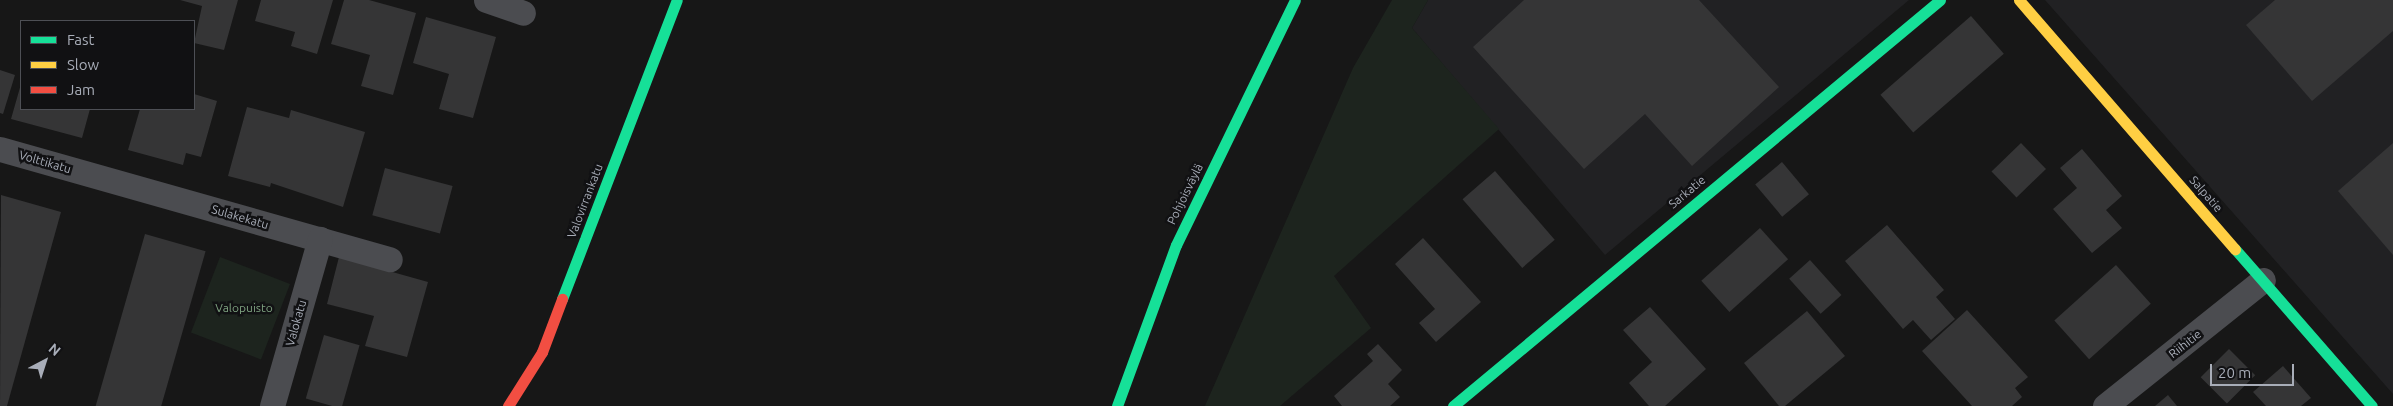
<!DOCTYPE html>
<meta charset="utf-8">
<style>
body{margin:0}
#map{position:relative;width:2393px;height:406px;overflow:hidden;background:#171717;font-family:Ubuntu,sans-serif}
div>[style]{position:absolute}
.built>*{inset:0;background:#212123}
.green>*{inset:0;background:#1d241e;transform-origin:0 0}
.building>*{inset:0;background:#353536;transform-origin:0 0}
.street>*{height:25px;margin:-12.5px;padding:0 12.5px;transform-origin:12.5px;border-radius:12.5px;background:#4b4c50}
.fast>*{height:11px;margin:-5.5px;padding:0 5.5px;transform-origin:5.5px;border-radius:5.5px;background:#16e098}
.slow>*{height:11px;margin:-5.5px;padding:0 5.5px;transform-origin:5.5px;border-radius:5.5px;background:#ffcf43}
.jam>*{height:11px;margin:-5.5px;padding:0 5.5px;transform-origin:5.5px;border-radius:5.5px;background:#f24e42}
span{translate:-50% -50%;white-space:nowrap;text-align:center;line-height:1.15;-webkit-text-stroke:5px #111113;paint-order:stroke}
.street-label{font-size:12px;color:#a8adb8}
.park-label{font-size:12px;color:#7fa381}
.legend{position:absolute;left:20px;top:20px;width:175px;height:90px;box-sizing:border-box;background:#111113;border:1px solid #4d4f55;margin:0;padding:6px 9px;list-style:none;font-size:15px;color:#a8adb8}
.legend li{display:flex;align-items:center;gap:10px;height:25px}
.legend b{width:25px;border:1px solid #4d4f55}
.north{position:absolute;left:20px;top:336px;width:50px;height:50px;-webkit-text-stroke:4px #111113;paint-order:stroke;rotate:40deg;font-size:14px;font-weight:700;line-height:20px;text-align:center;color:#a8adb8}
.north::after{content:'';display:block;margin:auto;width:18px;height:22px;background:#a8adb8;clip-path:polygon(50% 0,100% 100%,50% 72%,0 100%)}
.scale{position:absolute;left:2210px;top:364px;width:84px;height:22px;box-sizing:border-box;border:2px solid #a8adb8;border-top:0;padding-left:6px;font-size:15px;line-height:18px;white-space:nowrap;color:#a8adb8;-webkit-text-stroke:4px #111113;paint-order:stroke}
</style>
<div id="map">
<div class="built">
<i style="clip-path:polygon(1428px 0,1909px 0,1605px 255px,1412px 28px)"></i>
<i style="clip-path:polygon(2045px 0,2393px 0,2393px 394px)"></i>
</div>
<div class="green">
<i style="clip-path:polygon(1392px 0,1428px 0,1412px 28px,1499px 129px,1334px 276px,1371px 328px,1280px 406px,1205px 406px,1353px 68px)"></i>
<i style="left:220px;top:257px;width:75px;height:81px;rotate:21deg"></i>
</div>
<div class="building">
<i style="clip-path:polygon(180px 0,238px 0,224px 50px,194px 43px,202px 6px)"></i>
<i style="clip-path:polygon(261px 0,333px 0,317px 54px,291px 46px,295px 32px,255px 21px)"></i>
<i style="clip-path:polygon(344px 0,369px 0,416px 13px,393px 95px,361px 86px,370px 55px,331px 44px)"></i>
<i style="clip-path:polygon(1524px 0,1699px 0,1779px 87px,1692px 166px,1645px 114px,1584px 169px,1473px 47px)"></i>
<i style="clip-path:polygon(2275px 0,2393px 0,2393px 31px,2312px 101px,2246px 25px)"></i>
<i style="left:1971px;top:16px;width:50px;height:120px;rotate:49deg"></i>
<i style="clip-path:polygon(426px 17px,496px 37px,473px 118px,439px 109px,449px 74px,413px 63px)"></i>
<i style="clip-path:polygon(0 70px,15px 75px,3px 114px,0 113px)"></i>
<i style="clip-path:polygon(21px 84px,21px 109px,90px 109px,82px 138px,11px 119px)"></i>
<i style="clip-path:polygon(194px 94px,217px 101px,201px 157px,186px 153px,183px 165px,128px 150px,140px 109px,194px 109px)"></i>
<i style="clip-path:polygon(247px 107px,289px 118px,291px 110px,365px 132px,343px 207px,271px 183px,270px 187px,228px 176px)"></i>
<i style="left:2021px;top:143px;width:36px;height:41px;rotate:46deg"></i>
<i style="clip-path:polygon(2393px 143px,2393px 255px,2338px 191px)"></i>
<i style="clip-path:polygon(2082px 149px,2122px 196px,2106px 210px,2122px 228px,2092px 253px,2053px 209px,2077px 188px,2060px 168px)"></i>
<i style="left:1782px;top:162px;width:42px;height:35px;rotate:50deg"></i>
<i style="left:385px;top:168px;width:70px;height:49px;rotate:15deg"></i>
<i style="left:1495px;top:171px;width:91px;height:43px;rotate:49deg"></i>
<i style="clip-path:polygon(1px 195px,61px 212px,7px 406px,0 406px)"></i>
<i style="clip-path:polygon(1887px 225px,1944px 290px,1936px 297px,1955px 319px,1931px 340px,1913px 320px,1903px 329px,1845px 261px)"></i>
<i style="left:1760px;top:228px;width:42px;height:79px;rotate:48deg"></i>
<i style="left:145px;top:234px;width:63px;height:179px;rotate:16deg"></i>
<i style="clip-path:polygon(1423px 238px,1481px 302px,1436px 342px,1419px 323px,1435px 309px,1395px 264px)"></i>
<i style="clip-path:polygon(339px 257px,428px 282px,407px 357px,365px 346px,374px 316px,327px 304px)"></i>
<i style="left:1810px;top:260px;width:47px;height:28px;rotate:48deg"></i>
<i style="left:2116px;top:265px;width:52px;height:83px;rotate:48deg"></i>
<i style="clip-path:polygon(1650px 307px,1706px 369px,1665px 406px,1649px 406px,1629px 383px,1652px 362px,1623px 330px)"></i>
<i style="clip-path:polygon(1967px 310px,2028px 377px,2015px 388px,2022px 397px,2012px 406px,1972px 406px,1922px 351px)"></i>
<i style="clip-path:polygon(1807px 311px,1845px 356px,1785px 406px,1779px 406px,1744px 363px)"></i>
<i style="left:324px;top:335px;width:37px;height:66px;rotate:16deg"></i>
<i style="clip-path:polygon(1378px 344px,1402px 370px,1388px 384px,1400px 397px,1390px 406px,1342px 406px,1334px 396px,1373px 361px,1367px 354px)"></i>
<i style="left:2229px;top:349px;width:37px;height:40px;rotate:45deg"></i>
<i style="clip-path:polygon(2283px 366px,2311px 398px,2301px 406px,2266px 406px,2253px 392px)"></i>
<i style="clip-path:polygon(2168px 395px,2177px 406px,2155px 406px)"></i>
</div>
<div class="street">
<i style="left:486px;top:0;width:39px;rotate:19deg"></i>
<i style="left:0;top:149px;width:405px;rotate:15.8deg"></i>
<i style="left:272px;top:406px;width:174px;rotate:-74deg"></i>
<i style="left:2105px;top:406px;width:202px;rotate:-38.6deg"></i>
</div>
<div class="fast">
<i style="left:2235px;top:249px;width:208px;rotate:48.9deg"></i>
<i style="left:562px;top:299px;width:320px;rotate:-69deg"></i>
<i style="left:1117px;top:406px;width:171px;rotate:-69.9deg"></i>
<i style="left:1176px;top:245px;width:272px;rotate:-64.1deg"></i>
<i style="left:1453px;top:406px;width:634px;rotate:-39.82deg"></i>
</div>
<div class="slow">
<i style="left:2019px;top:0;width:330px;rotate:49.1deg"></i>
</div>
<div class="jam">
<i style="left:508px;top:406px;width:64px;rotate:-57.8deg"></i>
<i style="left:542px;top:352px;width:57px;rotate:-69.3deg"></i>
</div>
<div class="street-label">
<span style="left:45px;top:162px;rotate:16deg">Volttikatu</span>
<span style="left:1687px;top:192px;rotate:-40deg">Sarkatie</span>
<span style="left:1185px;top:194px;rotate:-64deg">Pohjoisväylä</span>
<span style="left:2206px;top:194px;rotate:49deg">Salpatie</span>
<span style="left:585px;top:201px;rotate:-69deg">Valovirrankatu</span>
<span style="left:240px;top:217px;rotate:16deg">Sulakekatu</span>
<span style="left:296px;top:323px;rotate:-74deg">Valokatu</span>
<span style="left:2185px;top:344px;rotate:-38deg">Riihitie</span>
</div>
<div class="park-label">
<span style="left:244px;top:308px">Valopuisto</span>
</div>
<ul class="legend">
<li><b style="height:6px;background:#16e098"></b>Fast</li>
<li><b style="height:6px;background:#ffcf43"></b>Slow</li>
<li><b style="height:6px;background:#f24e42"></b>Jam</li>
</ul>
<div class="north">N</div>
<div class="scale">20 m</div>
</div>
